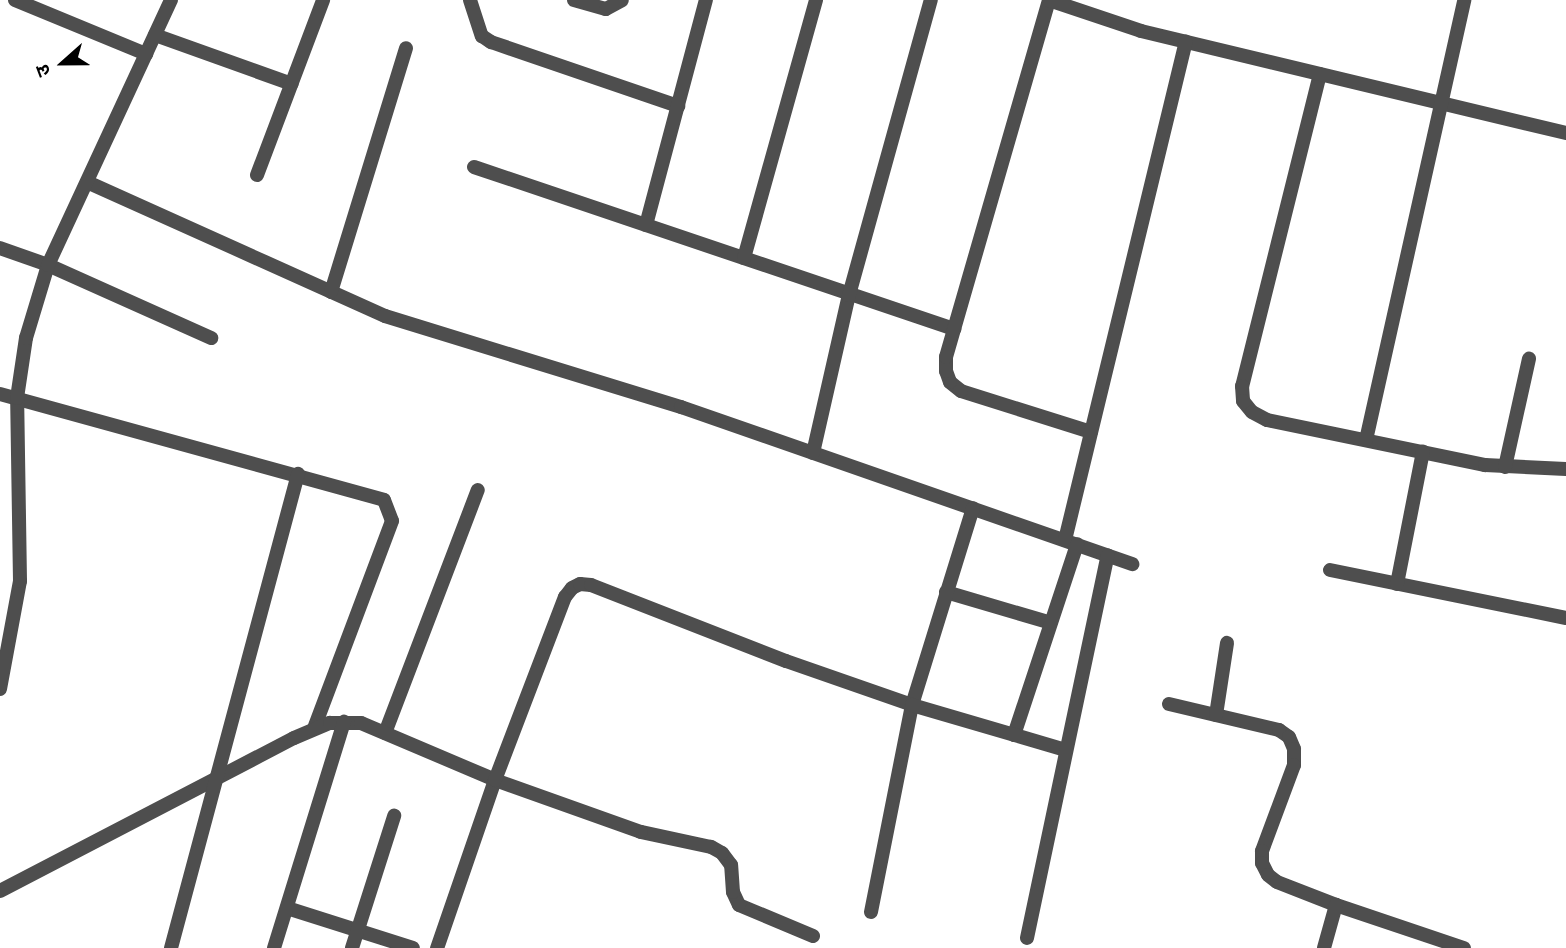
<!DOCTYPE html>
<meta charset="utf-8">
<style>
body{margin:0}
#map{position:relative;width:1566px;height:948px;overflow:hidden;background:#fff;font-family:Rubik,"Noto Sans Devanagari",sans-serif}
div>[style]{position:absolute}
.minor>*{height:14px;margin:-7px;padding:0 7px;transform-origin:7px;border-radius:7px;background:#4e4e4e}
span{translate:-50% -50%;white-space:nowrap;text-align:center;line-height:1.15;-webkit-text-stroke:7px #fff;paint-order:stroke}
.north{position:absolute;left:28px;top:28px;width:70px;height:70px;-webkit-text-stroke:5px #fff;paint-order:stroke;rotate:249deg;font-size:19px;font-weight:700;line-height:28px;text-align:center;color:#000}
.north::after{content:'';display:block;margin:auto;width:24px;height:32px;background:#000;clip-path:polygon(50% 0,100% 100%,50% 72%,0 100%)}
</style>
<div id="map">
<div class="minor">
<i style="left:15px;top:0;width:142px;rotate:22.4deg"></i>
<i style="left:470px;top:0;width:38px;rotate:72deg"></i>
<i style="left:482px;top:36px;width:11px;rotate:34deg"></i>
<i style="left:491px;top:42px;width:198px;rotate:18.9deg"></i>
<i style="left:574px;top:0;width:33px;rotate:16deg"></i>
<i style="left:606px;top:9px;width:18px;rotate:-29deg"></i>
<i style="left:155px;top:35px;width:145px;rotate:19.7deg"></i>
<i style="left:1320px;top:74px;width:322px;rotate:104deg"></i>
<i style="left:1242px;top:386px;width:15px;rotate:86deg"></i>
<i style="left:1243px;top:401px;width:14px;rotate:51deg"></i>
<i style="left:1252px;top:412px;width:17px;rotate:28deg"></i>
<i style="left:1267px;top:420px;width:223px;rotate:11.7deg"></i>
<i style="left:1485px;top:465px;width:81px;rotate:2.8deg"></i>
<i style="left:474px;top:167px;width:507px;rotate:18.65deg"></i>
<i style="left:257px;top:175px;width:187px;rotate:-69.3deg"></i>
<i style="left:87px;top:182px;width:327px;rotate:24.2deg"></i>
<i style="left:385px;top:316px;width:310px;rotate:17.1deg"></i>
<i style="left:681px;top:407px;width:478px;rotate:19.2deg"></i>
<i style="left:646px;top:225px;width:233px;rotate:-75.1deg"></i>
<i style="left:0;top:248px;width:51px;rotate:19.5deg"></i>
<i style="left:48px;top:265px;width:179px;rotate:24.1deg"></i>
<i style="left:744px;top:258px;width:268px;rotate:-74.4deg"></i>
<i style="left:331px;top:292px;width:255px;rotate:-72.9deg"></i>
<i style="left:0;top:394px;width:398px;rotate:15.4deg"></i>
<i style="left:384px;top:500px;width:22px;rotate:69deg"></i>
<i style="left:392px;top:521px;width:222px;rotate:110.6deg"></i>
<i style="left:1091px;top:432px;width:136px;rotate:-162.5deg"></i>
<i style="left:961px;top:391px;width:14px;rotate:-141deg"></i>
<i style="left:950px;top:382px;width:12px;rotate:-110deg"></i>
<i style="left:946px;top:371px;width:14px;rotate:-90deg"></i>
<i style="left:946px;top:357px;width:372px;rotate:-73.9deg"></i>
<i style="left:1049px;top:0;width:97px;rotate:18.6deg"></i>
<i style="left:1141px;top:31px;width:437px;rotate:13.5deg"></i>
<i style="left:1366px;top:440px;width:451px;rotate:-77.4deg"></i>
<i style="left:813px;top:453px;width:162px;rotate:-77.2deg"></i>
<i style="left:849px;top:295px;width:306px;rotate:-74.5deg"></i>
<i style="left:1505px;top:467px;width:111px;rotate:-77.5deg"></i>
<i style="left:1065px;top:540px;width:513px;rotate:-76.37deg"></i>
<i style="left:1330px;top:570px;width:241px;rotate:11.5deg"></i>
<i style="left:1397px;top:584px;width:135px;rotate:-78.9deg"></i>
<i style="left:946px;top:592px;width:109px;rotate:16.4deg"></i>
<i style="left:0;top:689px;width:110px;rotate:-79.5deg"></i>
<i style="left:20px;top:581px;width:183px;rotate:-90.9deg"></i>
<i style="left:17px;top:398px;width:61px;rotate:-81.5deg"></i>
<i style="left:26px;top:338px;width:76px;rotate:-73.2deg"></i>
<i style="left:48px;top:265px;width:292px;rotate:-65.1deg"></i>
<i style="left:1169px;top:704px;width:113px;rotate:13.3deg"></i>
<i style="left:1279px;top:730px;width:12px;rotate:35deg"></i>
<i style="left:1289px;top:737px;width:13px;rotate:67deg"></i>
<i style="left:1294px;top:749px;width:16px;rotate:90deg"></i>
<i style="left:1294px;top:765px;width:92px;rotate:110.4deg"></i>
<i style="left:1262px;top:851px;width:12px;rotate:90deg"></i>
<i style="left:1262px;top:863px;width:13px;rotate:63deg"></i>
<i style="left:1268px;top:875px;width:11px;rotate:38deg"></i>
<i style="left:1277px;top:882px;width:63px;rotate:21.3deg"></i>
<i style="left:1336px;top:905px;width:135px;rotate:18.6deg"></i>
<i style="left:1216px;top:715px;width:73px;rotate:-81.3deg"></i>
<i style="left:385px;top:733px;width:260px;rotate:-69.1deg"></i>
<i style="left:1014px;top:735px;width:201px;rotate:-71.7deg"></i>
<i style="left:0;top:891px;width:331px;rotate:-27.5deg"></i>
<i style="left:294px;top:738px;width:39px;rotate:-23deg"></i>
<i style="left:330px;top:723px;width:31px"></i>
<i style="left:361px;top:723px;width:146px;rotate:23deg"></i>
<i style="left:495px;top:780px;width:178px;rotate:109deg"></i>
<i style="left:287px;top:908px;width:132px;rotate:17.6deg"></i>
<i style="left:871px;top:912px;width:211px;rotate:-78.8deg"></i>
<i style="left:912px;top:705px;width:206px;rotate:-72.8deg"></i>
<i style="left:813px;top:936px;width:80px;rotate:-157.3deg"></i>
<i style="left:739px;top:905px;width:14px;rotate:-115deg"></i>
<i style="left:733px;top:892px;width:27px;rotate:-94deg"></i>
<i style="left:731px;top:865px;width:15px;rotate:-127deg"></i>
<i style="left:722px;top:853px;width:13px;rotate:-151deg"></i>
<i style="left:711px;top:847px;width:72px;rotate:-167.9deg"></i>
<i style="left:641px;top:832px;width:155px;rotate:-160.4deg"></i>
<i style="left:495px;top:780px;width:196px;rotate:-69.1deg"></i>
<i style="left:565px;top:597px;width:11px;rotate:-52deg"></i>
<i style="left:572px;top:588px;width:9px;rotate:-27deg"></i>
<i style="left:580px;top:584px;width:11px;rotate:5deg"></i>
<i style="left:591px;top:585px;width:209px;rotate:21.3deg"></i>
<i style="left:786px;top:661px;width:133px;rotate:19.2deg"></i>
<i style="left:912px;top:705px;width:160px;rotate:16.3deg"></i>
<i style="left:1027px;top:938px;width:391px;rotate:-78.1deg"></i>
<i style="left:171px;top:948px;width:491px;rotate:-75deg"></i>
<i style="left:274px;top:948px;width:237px;rotate:-72.8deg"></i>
<i style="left:352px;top:948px;width:139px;rotate:-72.3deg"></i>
<i style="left:1324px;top:948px;width:45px;rotate:-74.4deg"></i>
</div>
<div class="north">उ</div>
</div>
